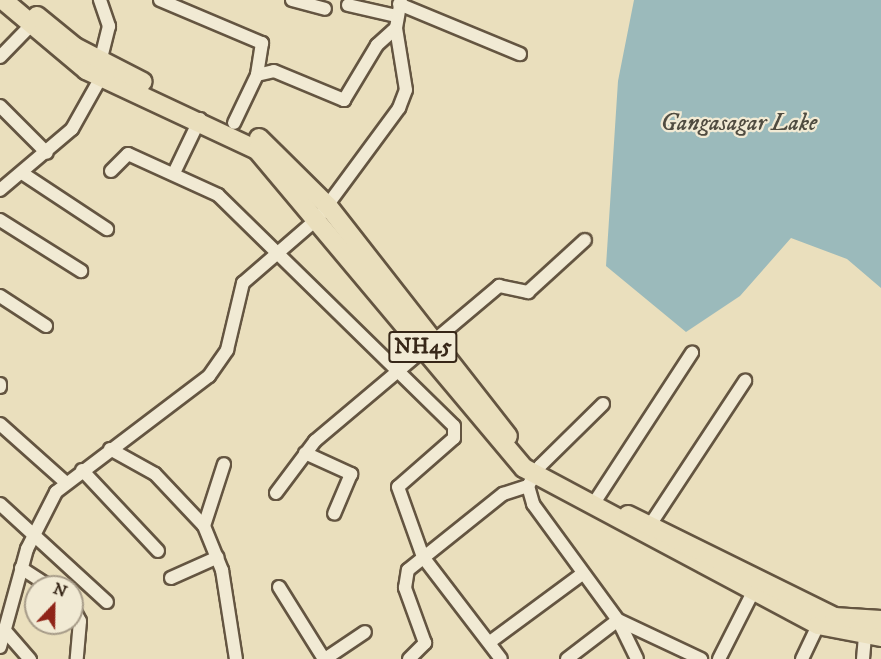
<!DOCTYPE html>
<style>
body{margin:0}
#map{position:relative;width:881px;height:659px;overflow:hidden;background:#eadfbd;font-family:"IM FELL DW Pica",serif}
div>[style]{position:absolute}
.water>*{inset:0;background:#9bbabb}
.roads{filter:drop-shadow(2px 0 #645541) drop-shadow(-2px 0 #645541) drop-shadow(0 2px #645541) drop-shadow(0 -2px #645541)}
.minor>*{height:12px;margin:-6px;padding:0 6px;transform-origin:6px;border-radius:6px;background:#f1ead4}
.highway>*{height:18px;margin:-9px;padding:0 9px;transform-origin:9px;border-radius:9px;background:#eadfbd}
span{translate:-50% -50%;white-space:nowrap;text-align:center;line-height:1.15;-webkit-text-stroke:4.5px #f1ead4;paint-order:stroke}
.shield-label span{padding:2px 4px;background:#f1ead4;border:2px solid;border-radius:4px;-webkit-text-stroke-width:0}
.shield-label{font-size:21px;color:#372718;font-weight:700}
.water-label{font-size:24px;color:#504c41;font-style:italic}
.north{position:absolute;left:24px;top:575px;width:60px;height:60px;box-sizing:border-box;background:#f1ead4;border:2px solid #a79c89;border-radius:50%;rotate:22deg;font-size:16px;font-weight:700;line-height:24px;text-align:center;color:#372718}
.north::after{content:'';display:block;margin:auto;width:21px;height:27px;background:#8f2418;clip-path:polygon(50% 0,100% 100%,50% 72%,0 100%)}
</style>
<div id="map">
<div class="water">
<i style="clip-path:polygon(634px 0,881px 0,881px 288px,847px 259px,791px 238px,740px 296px,686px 332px,606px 266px,618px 81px)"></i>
</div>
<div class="roads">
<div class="minor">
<i style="left:100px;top:0;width:28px;rotate:71deg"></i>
<i style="left:109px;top:26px;width:36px;rotate:104deg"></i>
<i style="left:160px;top:0;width:111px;rotate:22.9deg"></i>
<i style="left:262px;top:43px;width:32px;rotate:99deg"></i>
<i style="left:257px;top:75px;width:53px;rotate:115.6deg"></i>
<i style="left:292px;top:0;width:34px;rotate:15deg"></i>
<i style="left:399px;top:4px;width:131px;rotate:22.5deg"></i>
<i style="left:348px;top:5px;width:49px;rotate:12.9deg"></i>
<i style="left:0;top:57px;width:53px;rotate:-45.8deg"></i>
<i style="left:257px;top:75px;width:17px;rotate:-13deg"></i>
<i style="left:274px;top:71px;width:76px;rotate:22.5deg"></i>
<i style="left:344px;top:100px;width:64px;rotate:-59deg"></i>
<i style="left:377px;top:45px;width:25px;rotate:-42deg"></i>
<i style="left:0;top:106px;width:66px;rotate:45deg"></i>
<i style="left:111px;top:171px;width:24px;rotate:-45deg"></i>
<i style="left:128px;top:154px;width:99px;rotate:24.5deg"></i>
<i style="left:218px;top:195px;width:330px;rotate:44.4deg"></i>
<i style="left:454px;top:426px;width:12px;rotate:90deg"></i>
<i style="left:454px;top:438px;width:74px;rotate:138.8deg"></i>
<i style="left:398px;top:487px;width:74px;rotate:70.3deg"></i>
<i style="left:423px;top:557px;width:128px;rotate:52.6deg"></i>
<i style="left:22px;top:173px;width:102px;rotate:33.4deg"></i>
<i style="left:174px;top:173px;width:60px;rotate:-64.3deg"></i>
<i style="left:0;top:190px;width:94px;rotate:-40.3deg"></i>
<i style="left:72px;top:129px;width:65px;rotate:-60.7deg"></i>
<i style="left:0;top:220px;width:96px;rotate:32.2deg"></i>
<i style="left:0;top:296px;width:55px;rotate:33.1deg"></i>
<i style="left:0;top:384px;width:3px;rotate:90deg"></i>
<i style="left:603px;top:404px;width:88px;rotate:135.5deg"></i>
<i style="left:540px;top:466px;width:23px;rotate:121deg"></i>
<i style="left:528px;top:486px;width:19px;rotate:74deg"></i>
<i style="left:533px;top:504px;width:144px;rotate:53.8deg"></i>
<i style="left:618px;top:620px;width:43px;rotate:64deg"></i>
<i style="left:0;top:424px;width:87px;rotate:41.7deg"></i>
<i style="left:110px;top:449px;width:51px;rotate:29.1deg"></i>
<i style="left:155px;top:474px;width:71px;rotate:46.7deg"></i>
<i style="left:204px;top:526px;width:48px;rotate:67.8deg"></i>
<i style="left:222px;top:570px;width:90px;rotate:81.1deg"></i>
<i style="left:305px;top:453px;width:51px;rotate:24.5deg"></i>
<i style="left:351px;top:474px;width:43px;rotate:113deg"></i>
<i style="left:82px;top:470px;width:111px;rotate:46.8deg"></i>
<i style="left:276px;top:493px;width:65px;rotate:-53.1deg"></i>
<i style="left:315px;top:441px;width:241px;rotate:-40.1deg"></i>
<i style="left:499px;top:286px;width:30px;rotate:12deg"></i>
<i style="left:528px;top:292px;width:77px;rotate:-42.4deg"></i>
<i style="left:596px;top:500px;width:176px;rotate:-56.9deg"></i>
<i style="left:0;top:504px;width:145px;rotate:42.5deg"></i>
<i style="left:650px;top:525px;width:173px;rotate:-56.6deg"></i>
<i style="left:204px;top:526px;width:65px;rotate:-72.1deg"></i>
<i style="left:21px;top:568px;width:35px;rotate:33deg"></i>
<i style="left:171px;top:578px;width:51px;rotate:-24.1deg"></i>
<i style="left:279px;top:587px;width:85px;rotate:58deg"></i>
<i style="left:72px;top:606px;width:17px;rotate:62deg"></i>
<i style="left:80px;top:621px;width:38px;rotate:95deg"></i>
<i style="left:7px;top:633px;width:35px;rotate:49deg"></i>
<i style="left:490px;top:642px;width:113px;rotate:-36.4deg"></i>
<i style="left:0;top:647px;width:102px;rotate:-74.6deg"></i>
<i style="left:27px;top:549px;width:64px;rotate:-63deg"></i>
<i style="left:56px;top:492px;width:192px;rotate:-37.2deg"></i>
<i style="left:209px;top:376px;width:32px;rotate:-55deg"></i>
<i style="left:227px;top:350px;width:69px;rotate:-76.6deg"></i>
<i style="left:243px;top:283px;width:99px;rotate:-40.9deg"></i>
<i style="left:318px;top:218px;width:137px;rotate:-53.6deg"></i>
<i style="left:399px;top:108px;width:19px;rotate:-69deg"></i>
<i style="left:406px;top:90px;width:63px;rotate:-99.2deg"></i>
<i style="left:396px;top:28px;width:28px;rotate:-80deg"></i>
<i style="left:325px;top:659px;width:48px;rotate:-34deg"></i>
<i style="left:409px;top:659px;width:23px;rotate:-45deg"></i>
<i style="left:425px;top:643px;width:59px;rotate:-110deg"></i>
<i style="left:405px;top:588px;width:18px;rotate:-81deg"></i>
<i style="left:408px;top:570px;width:122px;rotate:-38.7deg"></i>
<i style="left:503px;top:494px;width:26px;rotate:-18deg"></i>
<i style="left:567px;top:659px;width:64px;rotate:-37.4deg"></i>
<i style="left:618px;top:620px;width:92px;rotate:25.2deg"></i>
<i style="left:719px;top:659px;width:75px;rotate:-63.1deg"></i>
<i style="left:802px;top:659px;width:44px;rotate:-64.6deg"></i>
<i style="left:863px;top:659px;width:22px;rotate:-85deg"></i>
</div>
<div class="highway">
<i style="left:3px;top:0;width:109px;rotate:40.1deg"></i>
<i style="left:86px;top:70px;width:189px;rotate:25.1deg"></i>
<i style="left:257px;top:150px;width:415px;rotate:50deg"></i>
<i style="left:524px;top:468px;width:333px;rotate:28.1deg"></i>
<i style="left:818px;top:625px;width:64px;rotate:10.8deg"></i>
<i style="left:37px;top:16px;width:49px;rotate:39.2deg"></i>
<i style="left:75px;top:47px;width:76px;rotate:27.2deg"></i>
<i style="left:259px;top:138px;width:97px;rotate:44.6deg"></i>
<i style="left:328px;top:206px;width:292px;rotate:52deg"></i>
<i style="left:628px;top:515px;width:230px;rotate:26.3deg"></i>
<i style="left:834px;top:617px;width:47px;rotate:3.7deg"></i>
</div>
</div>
<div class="shield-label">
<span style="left:423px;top:347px">NH45</span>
</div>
<div class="water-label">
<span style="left:739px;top:124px">Gangasagar Lake</span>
</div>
<div class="north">N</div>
</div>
